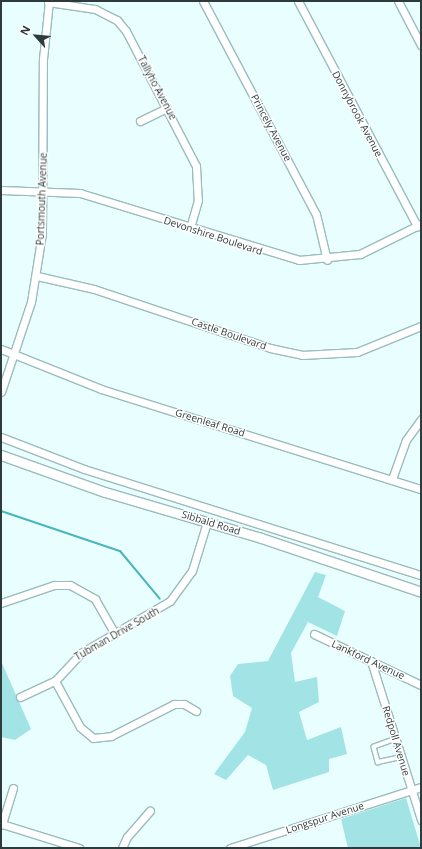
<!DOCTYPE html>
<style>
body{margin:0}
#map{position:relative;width:422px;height:849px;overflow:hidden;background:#e9fefe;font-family:"Open Sans",sans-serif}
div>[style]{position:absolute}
.green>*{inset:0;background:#a2e3e5}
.stream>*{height:2px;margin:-1px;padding:0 1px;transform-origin:1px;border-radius:1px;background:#48b6bb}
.roads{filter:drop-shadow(1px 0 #9abcbd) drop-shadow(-1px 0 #9abcbd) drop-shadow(0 1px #9abcbd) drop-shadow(0 -1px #9abcbd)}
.service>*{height:3.5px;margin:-1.75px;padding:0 1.75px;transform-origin:1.75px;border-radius:1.75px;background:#fff}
.minor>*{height:7px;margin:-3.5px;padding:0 3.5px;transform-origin:3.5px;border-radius:3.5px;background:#fff}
.tertiary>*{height:9px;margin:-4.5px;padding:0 4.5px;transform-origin:4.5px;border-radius:4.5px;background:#fff}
span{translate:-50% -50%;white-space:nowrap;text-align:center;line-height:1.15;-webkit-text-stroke:3px #fff;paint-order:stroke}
.street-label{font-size:10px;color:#2d3b3c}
.frame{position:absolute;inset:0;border:2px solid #2d3b3c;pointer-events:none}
.north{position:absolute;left:16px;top:16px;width:40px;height:40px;-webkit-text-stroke:3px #fff;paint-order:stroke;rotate:297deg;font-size:11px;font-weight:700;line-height:16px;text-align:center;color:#2d3b3c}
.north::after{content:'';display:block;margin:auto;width:14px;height:18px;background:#2d3b3c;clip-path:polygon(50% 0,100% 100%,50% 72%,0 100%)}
</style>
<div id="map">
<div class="green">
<i style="clip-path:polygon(315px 572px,326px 575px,318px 597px,345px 611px,337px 636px,308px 622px,291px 653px,295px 682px,317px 677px,319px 702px,299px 712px,307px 740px,341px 727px,347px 754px,329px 759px,329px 772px,273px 790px,266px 765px,248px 755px,226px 780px,214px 774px,245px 732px,252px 708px,233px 696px,230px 676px,238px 664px,268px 661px)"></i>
<i style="clip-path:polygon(1px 661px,31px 729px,15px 740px,1px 737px)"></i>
<i style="clip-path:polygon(406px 798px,421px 848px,348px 848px,341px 819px)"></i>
</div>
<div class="stream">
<i style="left:1px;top:511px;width:126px;rotate:18.6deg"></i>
<i style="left:120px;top:551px;width:62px;rotate:50.2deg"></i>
</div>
<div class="roads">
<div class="service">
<i style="left:396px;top:739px;width:23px;rotate:160deg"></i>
<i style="left:374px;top:747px;width:16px;rotate:75deg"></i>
<i style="left:378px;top:762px;width:24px;rotate:-12deg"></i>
</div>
<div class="minor">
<i style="left:203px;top:1px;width:241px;rotate:62.1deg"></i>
<i style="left:316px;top:214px;width:47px;rotate:76.6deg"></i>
<i style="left:298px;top:1px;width:255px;rotate:62.1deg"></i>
<i style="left:398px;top:1px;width:50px;rotate:62.4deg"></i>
<i style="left:48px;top:2px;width:48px;rotate:8.5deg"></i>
<i style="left:95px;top:9px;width:25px;rotate:27deg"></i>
<i style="left:117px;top:20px;width:14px;rotate:51deg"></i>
<i style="left:126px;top:31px;width:152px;rotate:62.6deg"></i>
<i style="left:196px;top:166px;width:34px;rotate:87deg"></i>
<i style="left:198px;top:200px;width:29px;rotate:106deg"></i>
<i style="left:140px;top:121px;width:30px;rotate:-26deg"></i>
<i style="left:1px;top:190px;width:79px;rotate:2.2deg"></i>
<i style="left:80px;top:193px;width:229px;rotate:17deg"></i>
<i style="left:299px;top:260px;width:61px;rotate:-5.6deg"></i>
<i style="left:360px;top:254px;width:68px;rotate:-26.2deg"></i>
<i style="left:37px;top:276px;width:58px;rotate:12.8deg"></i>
<i style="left:94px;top:289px;width:186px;rotate:18.5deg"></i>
<i style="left:270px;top:348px;width:33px;rotate:12deg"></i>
<i style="left:302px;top:355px;width:55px;rotate:-3.1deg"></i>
<i style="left:357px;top:352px;width:69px;rotate:-22.1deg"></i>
<i style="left:1px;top:349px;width:108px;rotate:21.8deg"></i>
<i style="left:101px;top:389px;width:335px;rotate:17.4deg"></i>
<i style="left:1px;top:392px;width:95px;rotate:-71.6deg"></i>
<i style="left:31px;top:302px;width:70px;rotate:-80.9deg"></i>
<i style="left:42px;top:233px;width:174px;rotate:-89.7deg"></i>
<i style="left:43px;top:59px;width:58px;rotate:-84.1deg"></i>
<i style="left:1px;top:437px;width:89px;rotate:21.1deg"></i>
<i style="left:84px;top:469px;width:353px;rotate:17.5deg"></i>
<i style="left:392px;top:479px;width:41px;rotate:-70.3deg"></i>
<i style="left:406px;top:440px;width:26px;rotate:-54deg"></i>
<i style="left:1px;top:603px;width:56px;rotate:-18.8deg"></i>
<i style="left:54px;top:585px;width:16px"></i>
<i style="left:70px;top:585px;width:29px;rotate:29deg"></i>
<i style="left:95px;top:599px;width:40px;rotate:60.3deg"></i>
<i style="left:314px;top:634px;width:119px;rotate:25.5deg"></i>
<i style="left:371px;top:661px;width:167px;rotate:72.5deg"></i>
<i style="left:55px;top:681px;width:52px;rotate:61.5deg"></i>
<i style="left:80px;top:727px;width:17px;rotate:40deg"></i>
<i style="left:93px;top:738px;width:18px;rotate:-6deg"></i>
<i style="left:111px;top:736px;width:71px;rotate:-26.9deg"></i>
<i style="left:174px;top:704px;width:10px"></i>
<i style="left:184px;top:704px;width:14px;rotate:30deg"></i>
<i style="left:20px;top:697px;width:38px;rotate:-25deg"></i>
<i style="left:55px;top:681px;width:38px;rotate:-47deg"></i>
<i style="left:81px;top:653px;width:103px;rotate:-30.3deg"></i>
<i style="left:170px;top:601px;width:37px;rotate:-54deg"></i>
<i style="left:192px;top:571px;width:51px;rotate:-73deg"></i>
<i style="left:13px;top:788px;width:38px;rotate:107deg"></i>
<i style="left:2px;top:824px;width:81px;rotate:17.3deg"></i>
<i style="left:122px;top:848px;width:12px;rotate:-66deg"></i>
<i style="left:127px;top:837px;width:35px;rotate:-49deg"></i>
<i style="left:230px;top:848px;width:201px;rotate:-17.7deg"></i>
</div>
<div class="tertiary">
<i style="left:1px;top:455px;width:110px;rotate:19.6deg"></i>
<i style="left:105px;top:492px;width:163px;rotate:16.4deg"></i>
<i style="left:261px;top:538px;width:169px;rotate:18.6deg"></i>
</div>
</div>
<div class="street-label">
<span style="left:157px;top:88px;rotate:62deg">Tallyho Avenue</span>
<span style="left:357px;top:114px;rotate:62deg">Donnybrook Avenue</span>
<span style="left:271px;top:128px;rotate:62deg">Princely Avenue</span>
<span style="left:42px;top:199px;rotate:-88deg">Portsmouth Avenue</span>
<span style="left:213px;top:236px;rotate:18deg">Devonshire Boulevard</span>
<span style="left:229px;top:334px;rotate:19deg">Castle Boulevard</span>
<span style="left:210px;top:423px;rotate:17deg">Greenleaf Road</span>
<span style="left:211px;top:523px;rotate:17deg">Sibbald Road</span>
<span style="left:117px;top:634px;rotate:-30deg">Tubman Drive South</span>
<span style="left:368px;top:660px;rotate:25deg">Lankford Avenue</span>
<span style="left:396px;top:741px;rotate:73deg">Redpoll Avenue</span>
<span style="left:325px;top:818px;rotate:-18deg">Longspur Avenue</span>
</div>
<div class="frame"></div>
<div class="north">N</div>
</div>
